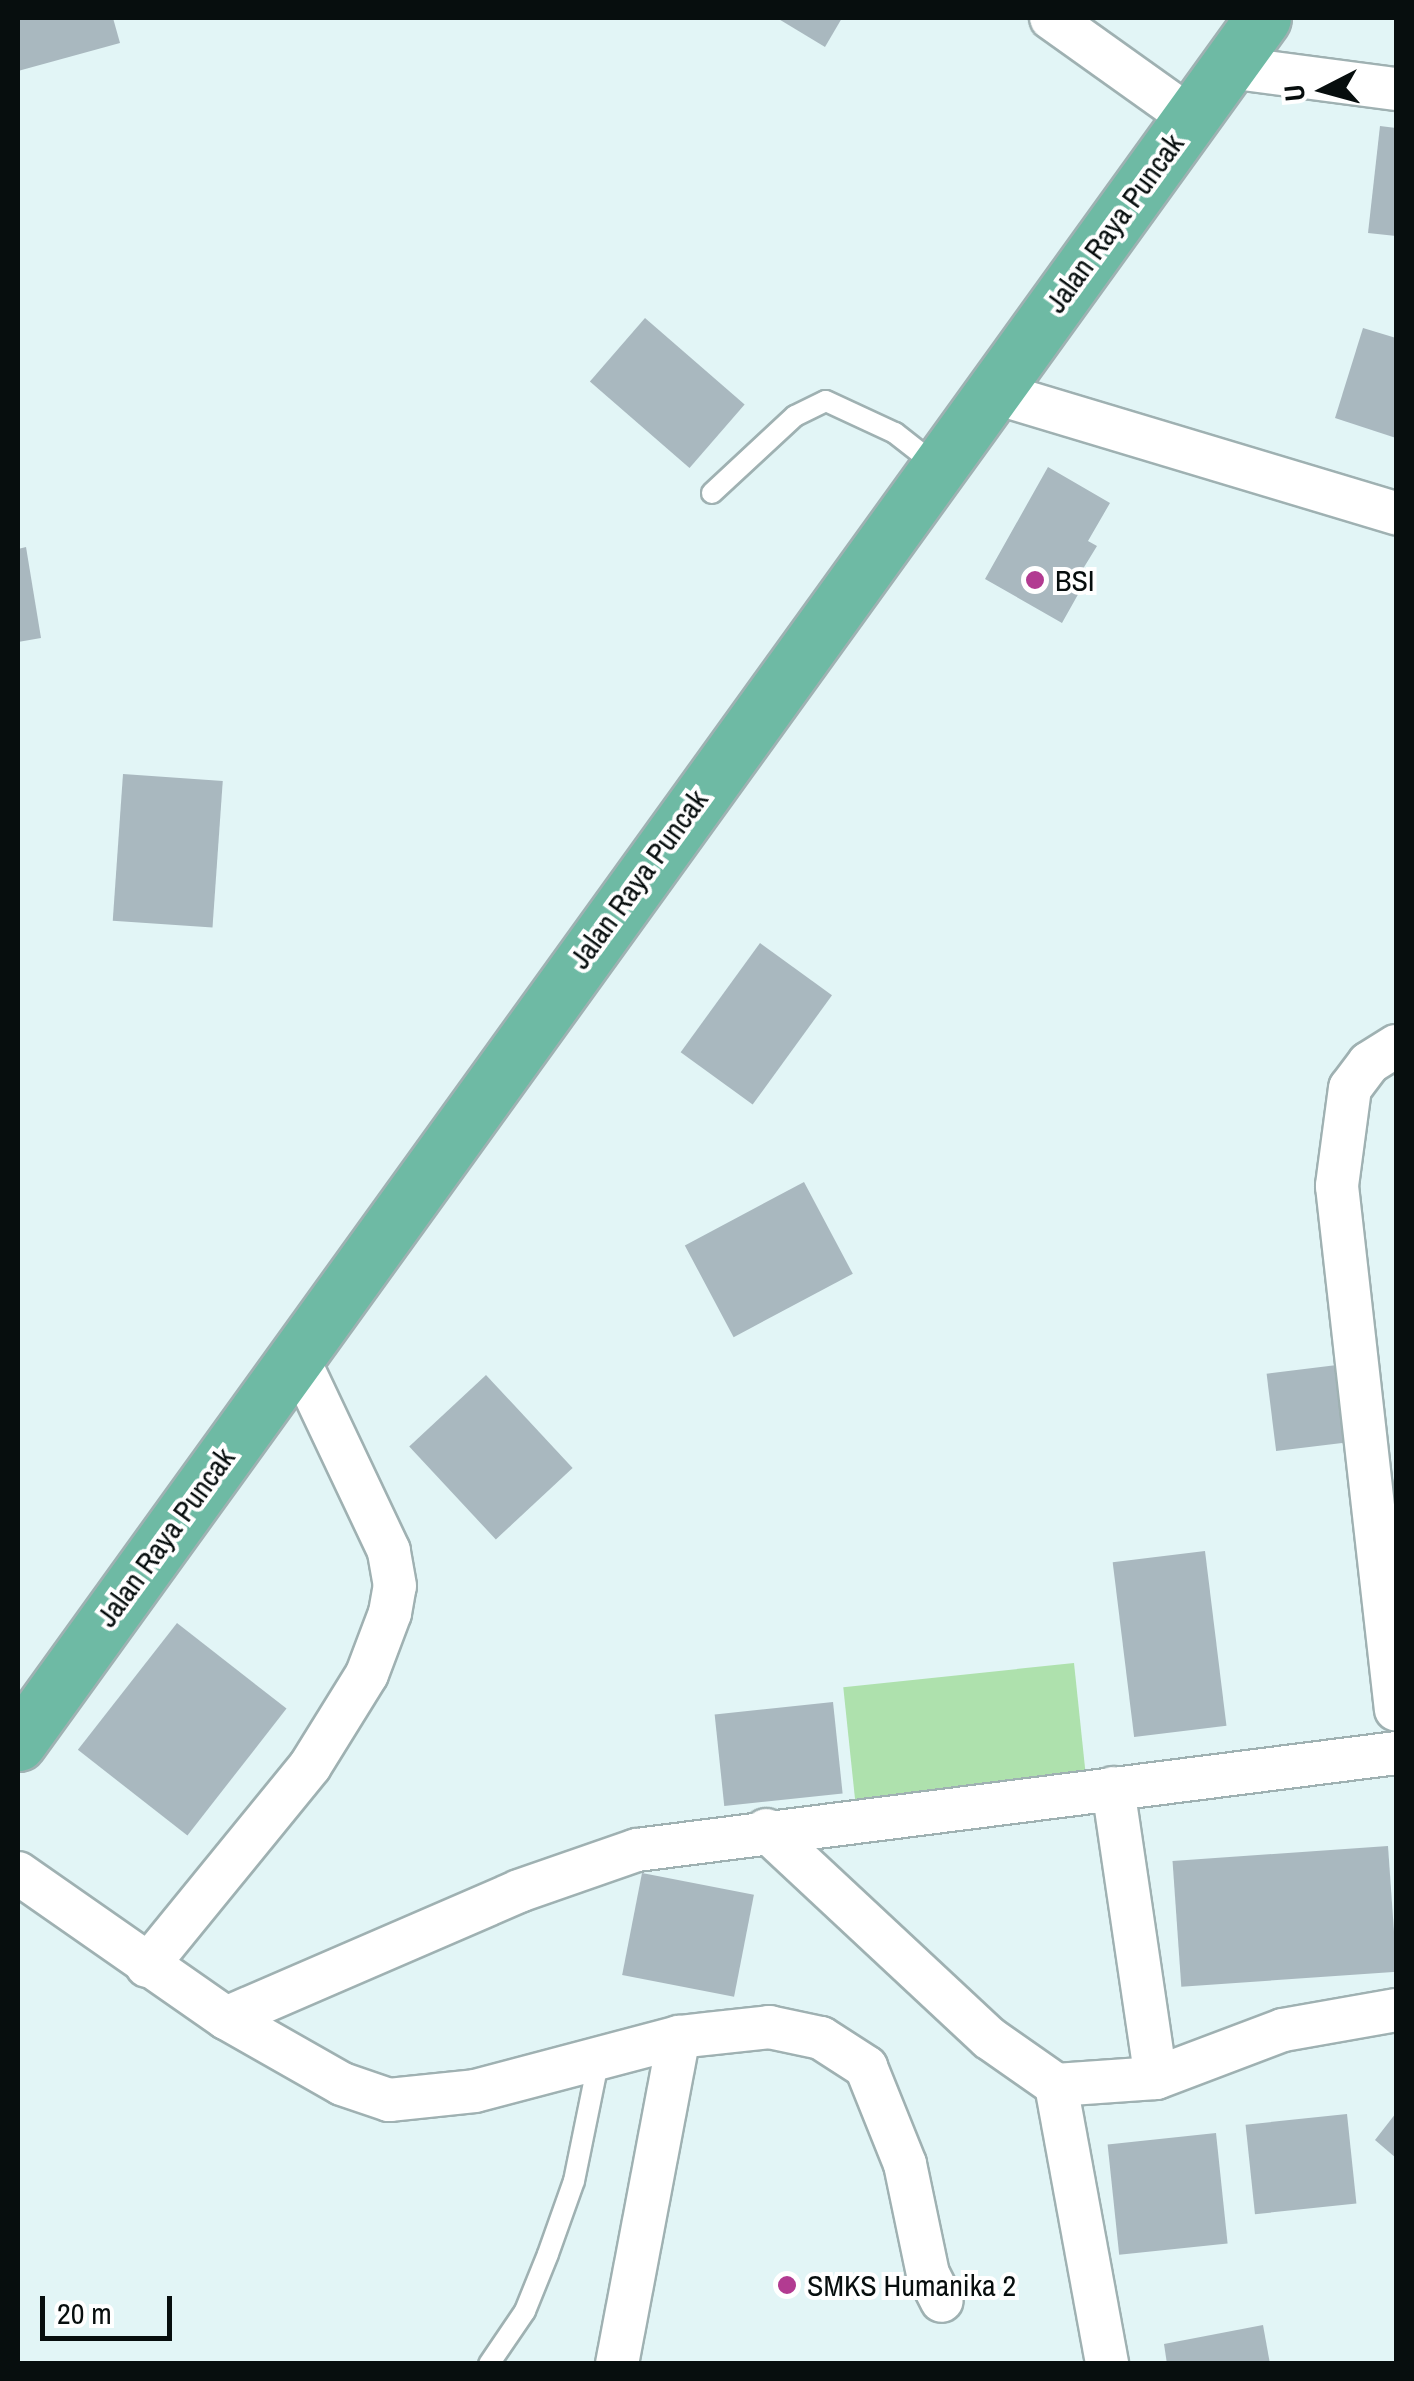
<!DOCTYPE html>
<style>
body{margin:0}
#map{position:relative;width:1414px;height:2381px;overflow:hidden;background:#e2f5f6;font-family:"Archivo Narrow",sans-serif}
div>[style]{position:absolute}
.green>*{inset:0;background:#aee1ad;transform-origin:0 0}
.building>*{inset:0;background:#a9b8bf;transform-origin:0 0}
.roads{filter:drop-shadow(2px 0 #9fb1b2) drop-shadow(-2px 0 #9fb1b2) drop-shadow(0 2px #9fb1b2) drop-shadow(0 -2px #9fb1b2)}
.service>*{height:20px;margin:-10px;padding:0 10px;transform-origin:10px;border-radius:10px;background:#fff}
.minor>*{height:42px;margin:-21px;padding:0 21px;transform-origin:21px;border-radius:21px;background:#fff}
.trunk>*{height:55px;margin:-27.5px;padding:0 27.5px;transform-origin:27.5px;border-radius:27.5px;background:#6ebaa4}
.dots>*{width:28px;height:28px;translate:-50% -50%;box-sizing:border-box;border:5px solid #fff;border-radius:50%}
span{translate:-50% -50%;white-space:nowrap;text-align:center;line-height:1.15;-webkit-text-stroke:8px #fff;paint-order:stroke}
.street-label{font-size:30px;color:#070e0e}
.poi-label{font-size:30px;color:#070e0e}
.left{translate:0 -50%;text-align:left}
.frame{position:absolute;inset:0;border:20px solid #070e0e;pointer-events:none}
.north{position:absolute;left:1274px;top:40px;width:100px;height:100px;-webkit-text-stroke:8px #fff;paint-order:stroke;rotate:264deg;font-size:28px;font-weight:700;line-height:40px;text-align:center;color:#070e0e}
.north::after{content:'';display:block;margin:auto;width:35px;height:45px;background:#070e0e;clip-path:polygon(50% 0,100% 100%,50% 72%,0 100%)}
.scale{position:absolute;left:40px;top:2296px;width:132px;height:45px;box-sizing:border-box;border:5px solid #070e0e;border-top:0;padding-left:12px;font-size:30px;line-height:35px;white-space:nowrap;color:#070e0e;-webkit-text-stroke:8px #fff;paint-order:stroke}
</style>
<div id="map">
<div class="green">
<i style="left:1074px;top:1663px;width:123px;height:232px;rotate:84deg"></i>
</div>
<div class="building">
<i style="clip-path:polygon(18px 18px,113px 18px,120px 43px,18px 71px)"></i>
<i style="clip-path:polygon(777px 18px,842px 18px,825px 47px)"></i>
<i style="clip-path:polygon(1380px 126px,1396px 128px,1396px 236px,1368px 233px)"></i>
<i style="left:645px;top:318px;width:132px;height:84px;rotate:41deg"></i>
<i style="clip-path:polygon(1363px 328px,1396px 338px,1396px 438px,1335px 418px)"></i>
<i style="clip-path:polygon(1048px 467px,1110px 503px,1088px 541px,1097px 546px,1078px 577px,1085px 582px,1062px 623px,985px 579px)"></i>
<i style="clip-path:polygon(26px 547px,41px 638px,18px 642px,18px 549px)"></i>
<i style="left:123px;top:774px;width:100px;height:147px;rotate:4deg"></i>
<i style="left:760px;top:943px;width:89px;height:135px;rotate:36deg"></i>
<i style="left:804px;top:1182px;width:104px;height:135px;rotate:62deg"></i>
<i style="left:1345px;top:1364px;width:78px;height:79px;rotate:83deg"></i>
<i style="left:486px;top:1375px;width:127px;height:105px;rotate:47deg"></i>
<i style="left:1205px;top:1551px;width:176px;height:93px;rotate:83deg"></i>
<i style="left:177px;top:1623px;width:139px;height:161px;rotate:38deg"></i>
<i style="left:833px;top:1702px;width:92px;height:119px;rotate:84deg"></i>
<i style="left:1388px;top:1846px;width:126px;height:216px;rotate:86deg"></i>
<i style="left:642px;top:1873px;width:114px;height:104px;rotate:11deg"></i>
<i style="clip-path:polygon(1396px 2113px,1396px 2158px,1375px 2140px)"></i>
<i style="left:1347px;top:2114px;width:90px;height:102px;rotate:84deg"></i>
<i style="left:1216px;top:2133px;width:111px;height:109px;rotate:84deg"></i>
<i style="clip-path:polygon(1263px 2325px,1270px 2364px,1167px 2364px,1164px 2344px)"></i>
</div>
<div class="roads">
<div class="service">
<i style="left:712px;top:493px;width:113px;rotate:-42.9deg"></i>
<i style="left:795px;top:416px;width:34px;rotate:-26deg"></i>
<i style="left:826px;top:401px;width:76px;rotate:24.9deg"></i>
<i style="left:895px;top:433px;width:52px;rotate:38deg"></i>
<i style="left:489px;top:2364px;width:64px;rotate:-55.8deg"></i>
<i style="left:525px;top:2311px;width:61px;rotate:-68deg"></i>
<i style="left:548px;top:2254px;width:77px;rotate:-70.4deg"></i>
<i style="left:574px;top:2181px;width:126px;rotate:-78.5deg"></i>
</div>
<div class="minor">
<i style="left:1051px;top:18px;width:172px;rotate:35.5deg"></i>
<i style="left:1228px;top:67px;width:169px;rotate:7.5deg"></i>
<i style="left:992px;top:392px;width:422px;rotate:16.7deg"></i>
<i style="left:1396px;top:1046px;width:32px;rotate:148deg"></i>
<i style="left:1369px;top:1063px;width:31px;rotate:127deg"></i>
<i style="left:1350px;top:1088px;width:99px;rotate:97.6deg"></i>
<i style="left:1337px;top:1186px;width:527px;rotate:83.58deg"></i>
<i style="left:1113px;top:1788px;width:293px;rotate:81.6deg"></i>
<i style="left:766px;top:1830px;width:305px;rotate:43deg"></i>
<i style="left:989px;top:2038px;width:82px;rotate:35deg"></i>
<i style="left:1056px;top:2085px;width:100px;rotate:-4deg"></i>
<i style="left:1156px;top:2078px;width:136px;rotate:-20.7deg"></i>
<i style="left:1283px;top:2030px;width:115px;rotate:-10deg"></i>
<i style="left:18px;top:1873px;width:254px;rotate:34.9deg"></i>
<i style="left:226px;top:2018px;width:319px;rotate:-23.4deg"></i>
<i style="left:519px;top:1891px;width:125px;rotate:-19.2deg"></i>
<i style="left:637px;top:1850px;width:765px;rotate:-7.28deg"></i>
<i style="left:147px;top:1966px;width:258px;rotate:-50.8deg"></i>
<i style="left:310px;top:1766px;width:108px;rotate:-58.2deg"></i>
<i style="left:367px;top:1674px;width:65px;rotate:-69.3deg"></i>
<i style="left:390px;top:1613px;width:27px;rotate:-80deg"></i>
<i style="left:395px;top:1586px;width:36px;rotate:-100deg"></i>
<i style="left:389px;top:1551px;width:218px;rotate:-115.3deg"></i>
<i style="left:226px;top:2018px;width:133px;rotate:29.6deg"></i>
<i style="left:342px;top:2084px;width:50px;rotate:18.8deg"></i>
<i style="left:389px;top:2100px;width:86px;rotate:-6deg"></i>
<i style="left:475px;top:2091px;width:211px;rotate:-14.8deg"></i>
<i style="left:679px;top:2037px;width:91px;rotate:-6.3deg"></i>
<i style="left:769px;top:2027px;width:53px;rotate:11.9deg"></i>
<i style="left:821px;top:2038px;width:54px;rotate:32.8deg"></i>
<i style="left:866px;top:2067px;width:105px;rotate:68.1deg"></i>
<i style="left:905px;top:2164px;width:112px;rotate:78.2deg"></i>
<i style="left:928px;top:2274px;width:30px;rotate:63deg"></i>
<i style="left:1056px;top:2085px;width:284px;rotate:79.6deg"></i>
<i style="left:617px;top:2364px;width:333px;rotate:-79.3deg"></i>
</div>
<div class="trunk">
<i style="left:18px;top:1743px;width:2127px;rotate:-54.18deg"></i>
</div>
</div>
<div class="dots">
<i style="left:1035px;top:580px;background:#b23b91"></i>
<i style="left:787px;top:2285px;background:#b23b91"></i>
</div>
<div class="street-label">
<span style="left:1114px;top:223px;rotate:-54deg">Jalan Raya Puncak</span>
<span style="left:638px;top:879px;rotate:-54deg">Jalan Raya Puncak</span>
<span style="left:165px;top:1537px;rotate:-54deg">Jalan Raya Puncak</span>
</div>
<div class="poi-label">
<span class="left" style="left:1055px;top:580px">BSI</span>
<span class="left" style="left:807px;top:2285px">SMKS Humanika 2</span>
</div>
<div class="frame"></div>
<div class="north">U</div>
<div class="scale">20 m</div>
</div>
